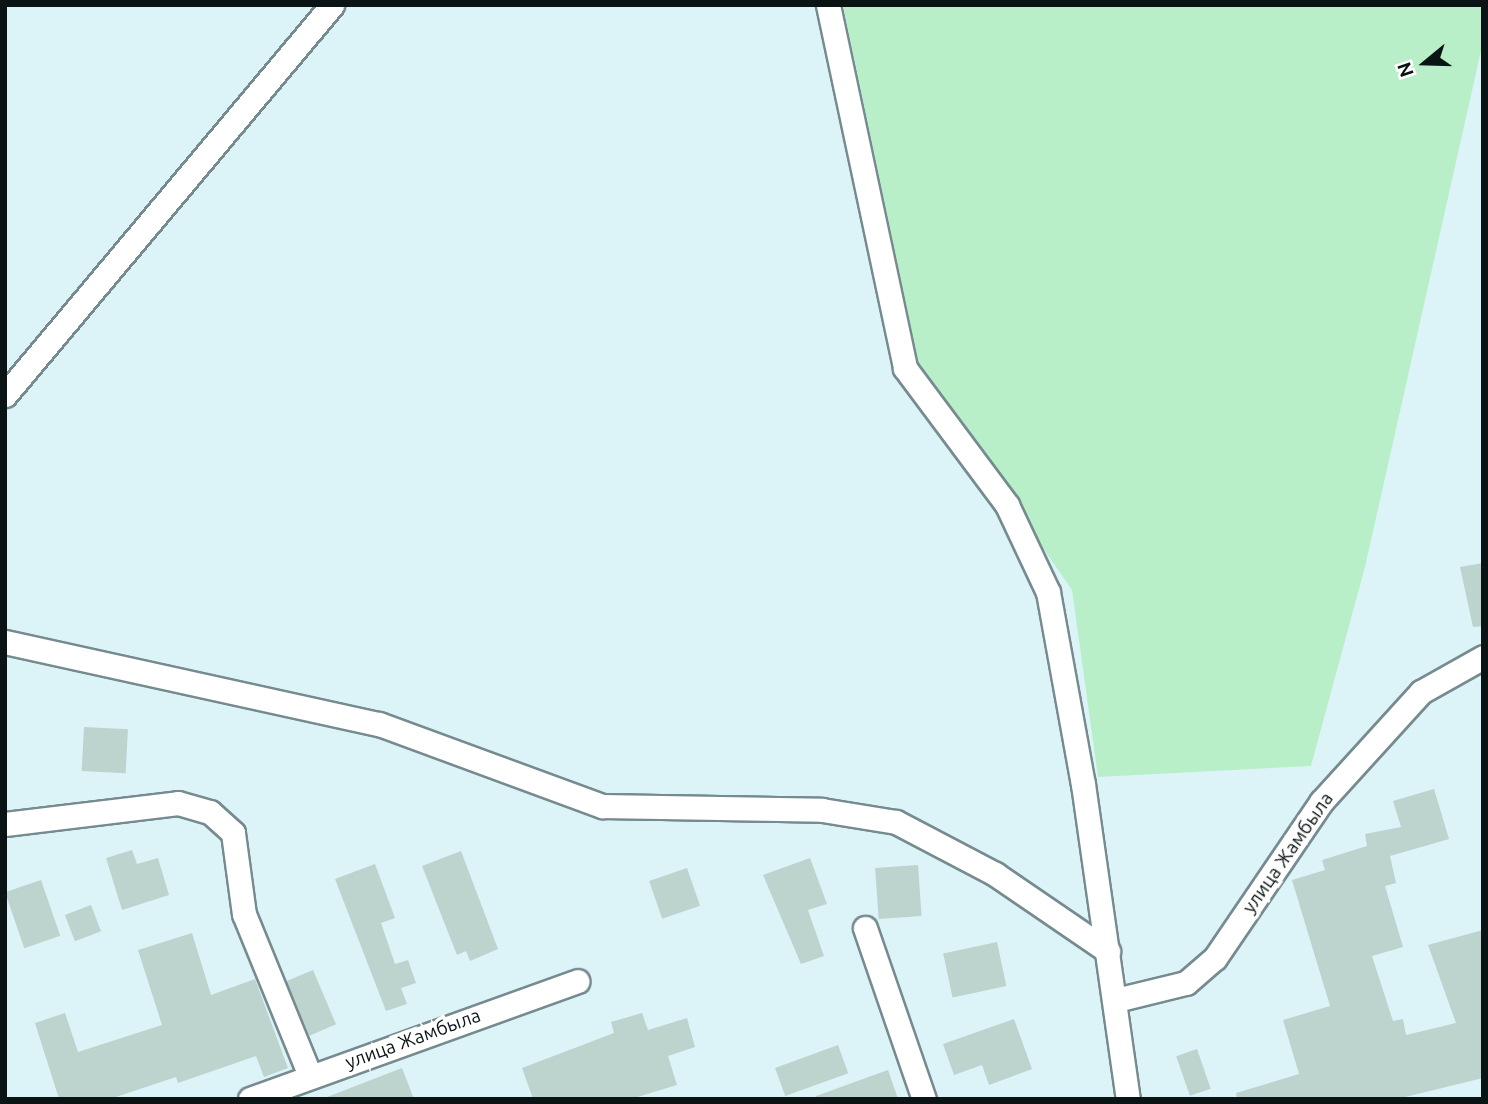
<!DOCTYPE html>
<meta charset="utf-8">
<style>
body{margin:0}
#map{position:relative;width:1488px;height:1104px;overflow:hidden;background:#dcf4f8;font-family:Ubuntu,sans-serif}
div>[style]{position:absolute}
.green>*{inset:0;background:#b9efc8}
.building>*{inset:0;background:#bcd3ce;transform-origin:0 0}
.roads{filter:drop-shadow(2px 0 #768b8f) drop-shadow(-2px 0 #768b8f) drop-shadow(0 2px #768b8f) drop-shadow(0 -2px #768b8f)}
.minor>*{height:23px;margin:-11.5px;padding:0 11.5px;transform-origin:11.5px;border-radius:11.5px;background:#fff}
span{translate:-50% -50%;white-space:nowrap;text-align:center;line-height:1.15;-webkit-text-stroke:7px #fff;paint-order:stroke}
.street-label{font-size:19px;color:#0b1415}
.frame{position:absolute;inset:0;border:7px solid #0b1415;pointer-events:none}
.north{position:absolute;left:1390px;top:28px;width:70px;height:70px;-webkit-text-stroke:5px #fff;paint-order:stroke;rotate:251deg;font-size:19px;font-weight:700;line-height:28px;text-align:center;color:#0b1415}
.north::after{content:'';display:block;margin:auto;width:24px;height:32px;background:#0b1415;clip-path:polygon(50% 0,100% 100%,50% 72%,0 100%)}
</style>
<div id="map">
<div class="green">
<i style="clip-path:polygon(843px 5px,1483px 5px,1483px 42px,1365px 567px,1311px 766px,1098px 777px,1072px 590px,920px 370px)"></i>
</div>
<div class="building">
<i style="clip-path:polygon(1483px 563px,1483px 626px,1473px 627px,1460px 567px)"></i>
<i style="left:84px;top:727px;width:44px;height:44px;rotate:3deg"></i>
<i style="clip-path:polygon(1434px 789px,1449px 839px,1390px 856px,1396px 883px,1385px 886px,1403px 947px,1372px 956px,1393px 1021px,1403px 1019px,1406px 1035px,1456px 1023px,1428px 945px,1483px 930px,1483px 1078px,1397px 1099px,1237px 1099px,1236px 1093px,1299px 1074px,1283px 1020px,1330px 1006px,1292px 880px,1325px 870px,1322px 860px,1367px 846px,1365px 834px,1401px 827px,1393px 801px)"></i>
<i style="clip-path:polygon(132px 850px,137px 864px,158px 858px,169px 895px,122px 910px,106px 858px)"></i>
<i style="clip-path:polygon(461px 851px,498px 949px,470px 961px,466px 951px,457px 955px,422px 866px)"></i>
<i style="clip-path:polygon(810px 858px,827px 904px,808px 910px,824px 956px,801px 964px,763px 875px)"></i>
<i style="clip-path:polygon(375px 864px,395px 918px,381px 923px,395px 964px,408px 960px,416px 983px,401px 988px,407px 1004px,386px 1011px,335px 879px)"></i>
<i style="left:918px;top:865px;width:51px;height:43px;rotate:86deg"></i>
<i style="left:687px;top:868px;width:40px;height:40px;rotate:71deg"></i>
<i style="left:41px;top:880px;width:59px;height:38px;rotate:71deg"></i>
<i style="left:91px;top:905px;width:28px;height:28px;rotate:69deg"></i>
<i style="clip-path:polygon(192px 933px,211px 995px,255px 979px,288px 1068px,264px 1077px,256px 1056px,178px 1083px,176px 1077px,110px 1099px,59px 1099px,35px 1023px,65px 1013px,78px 1052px,162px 1025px,138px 950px)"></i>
<i style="left:997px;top:942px;width:45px;height:55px;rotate:78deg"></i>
<i style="left:313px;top:970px;width:59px;height:29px;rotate:67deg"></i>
<i style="clip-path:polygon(642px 1013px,648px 1030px,687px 1018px,695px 1047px,668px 1056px,677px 1085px,631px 1099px,533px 1099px,522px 1068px,614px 1033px,611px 1022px)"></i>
<i style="clip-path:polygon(1014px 1019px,1032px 1069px,989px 1085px,982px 1065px,954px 1075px,943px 1044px)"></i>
<i style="left:838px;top:1045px;width:30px;height:67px;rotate:70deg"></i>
<i style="left:1197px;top:1049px;width:42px;height:22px;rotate:71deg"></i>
<i style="clip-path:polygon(402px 1068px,414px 1099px,327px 1099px,327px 1097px)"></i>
<i style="clip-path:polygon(888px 1070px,898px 1099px,817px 1099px,816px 1096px)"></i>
</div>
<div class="roads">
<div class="minor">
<i style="left:828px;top:5px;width:371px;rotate:78deg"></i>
<i style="left:905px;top:368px;width:171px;rotate:53.3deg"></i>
<i style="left:1007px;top:505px;width:96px;rotate:64.8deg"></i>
<i style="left:1048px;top:592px;width:195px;rotate:79.7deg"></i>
<i style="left:1083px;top:784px;width:318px;rotate:81.9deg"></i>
<i style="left:5px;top:395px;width:509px;rotate:-50.02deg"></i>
<i style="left:5px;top:642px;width:383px;rotate:12.4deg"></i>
<i style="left:379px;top:724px;width:238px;rotate:20.2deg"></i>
<i style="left:602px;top:806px;width:220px;rotate:1deg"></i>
<i style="left:822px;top:810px;width:75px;rotate:9.2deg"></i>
<i style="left:896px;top:822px;width:112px;rotate:27.7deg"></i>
<i style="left:995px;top:874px;width:137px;rotate:34.3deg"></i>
<i style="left:5px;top:824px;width:174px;rotate:-6.9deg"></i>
<i style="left:178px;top:803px;width:33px;rotate:16deg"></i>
<i style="left:210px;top:812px;width:31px;rotate:42deg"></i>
<i style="left:233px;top:833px;width:82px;rotate:82.3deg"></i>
<i style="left:244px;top:914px;width:175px;rotate:67.8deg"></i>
<i style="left:865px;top:928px;width:181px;rotate:71deg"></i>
<i style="left:1116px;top:1000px;width:72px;rotate:-13.7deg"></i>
<i style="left:1186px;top:983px;width:38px;rotate:-41deg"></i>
<i style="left:1215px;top:958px;width:189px;rotate:-55.8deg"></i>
<i style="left:1321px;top:802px;width:149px;rotate:-47.7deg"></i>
<i style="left:1421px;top:692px;width:71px;rotate:-29.4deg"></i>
<i style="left:250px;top:1099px;width:348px;rotate:-19.8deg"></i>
</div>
</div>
<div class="street-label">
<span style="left:1288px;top:853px;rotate:-55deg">улица Жамбыла</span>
<span style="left:413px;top:1039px;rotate:-20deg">улица Жамбыла</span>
</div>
<div class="frame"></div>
<div class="north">N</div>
</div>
